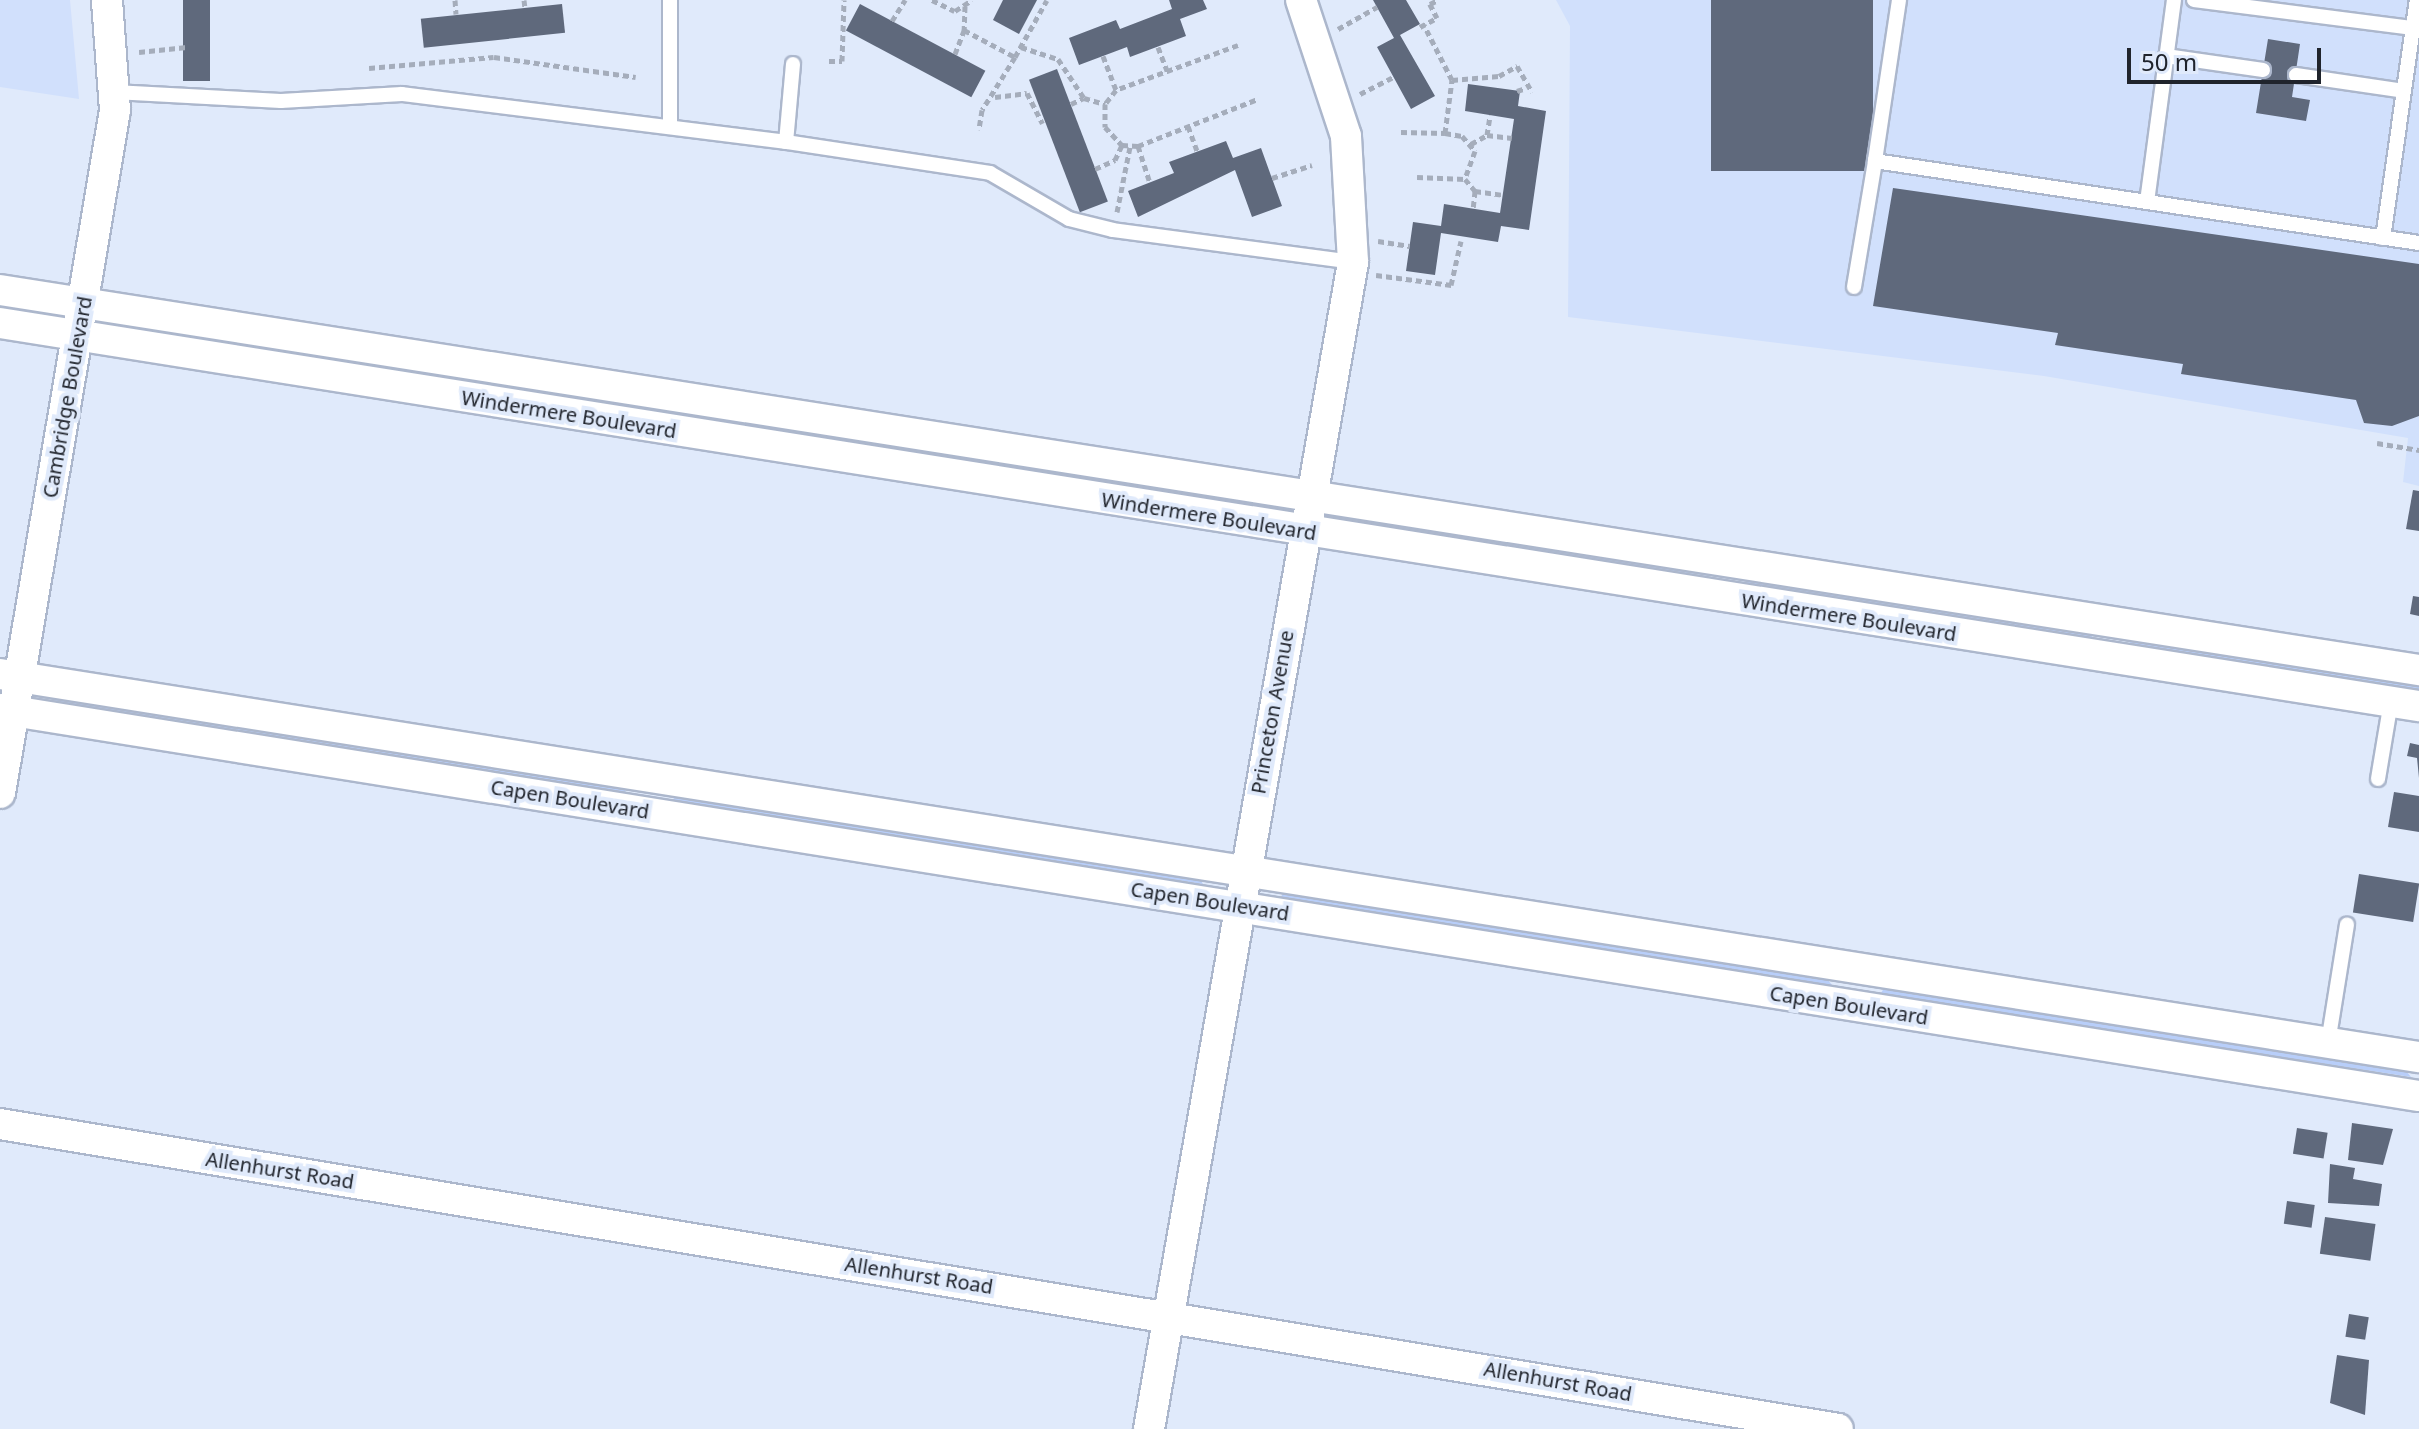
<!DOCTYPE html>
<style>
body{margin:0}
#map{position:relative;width:2419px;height:1429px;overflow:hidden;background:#e0eafb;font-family:"Noto Sans",sans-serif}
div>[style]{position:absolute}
.built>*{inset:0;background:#d1e0fc}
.green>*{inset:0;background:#b8cef9}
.building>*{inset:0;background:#5f697c;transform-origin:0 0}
.path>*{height:5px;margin-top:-2.5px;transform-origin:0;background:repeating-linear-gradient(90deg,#a5adbb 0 6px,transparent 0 10px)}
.roads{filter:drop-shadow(2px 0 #acb7cc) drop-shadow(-2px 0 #acb7cc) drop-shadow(0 2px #acb7cc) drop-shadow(0 -2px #acb7cc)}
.service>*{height:14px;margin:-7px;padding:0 7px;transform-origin:7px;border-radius:7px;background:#fff}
.minor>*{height:30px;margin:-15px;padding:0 15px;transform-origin:15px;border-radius:15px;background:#fff}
span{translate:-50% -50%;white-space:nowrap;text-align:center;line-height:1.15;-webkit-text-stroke:8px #e0eafb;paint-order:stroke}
.street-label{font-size:20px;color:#20242c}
.scale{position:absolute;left:2127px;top:48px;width:194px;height:36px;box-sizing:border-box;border:4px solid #20242c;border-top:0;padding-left:10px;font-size:24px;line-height:28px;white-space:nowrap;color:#20242c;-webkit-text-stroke:6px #e0eafb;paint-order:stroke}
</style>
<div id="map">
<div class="built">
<i style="clip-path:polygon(0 0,70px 0,79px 99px,0 87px)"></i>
<i style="clip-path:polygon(1556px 0,2419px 0,2419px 486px,2403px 482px,2408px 438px,2044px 376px,1568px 317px,1570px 26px)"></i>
</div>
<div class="green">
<i style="clip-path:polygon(161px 329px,501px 383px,163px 335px)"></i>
<i style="clip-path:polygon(539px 385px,877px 438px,878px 444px,537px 395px)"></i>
<i style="clip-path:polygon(917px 445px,1253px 499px,1254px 504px,916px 454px)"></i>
<i style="clip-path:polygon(1364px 516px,1707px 571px,1709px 576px,1363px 528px)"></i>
<i style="clip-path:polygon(1747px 578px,2092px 633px,2092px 638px,1745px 587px)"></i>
<i style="clip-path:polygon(2130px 639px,2419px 682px,2419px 697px,2129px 648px)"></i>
<i style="clip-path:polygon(52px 697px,623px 787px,626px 792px,51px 704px)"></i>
<i style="clip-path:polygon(676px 795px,1199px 878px,1203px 884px,671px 803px)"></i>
<i style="clip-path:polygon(1284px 892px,1827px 979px,1832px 985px,1279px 900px)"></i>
<i style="clip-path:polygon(1884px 988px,2407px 1072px,2411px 1077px,1880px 995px)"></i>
</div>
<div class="building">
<i style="left:183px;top:0;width:27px;height:81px"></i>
<i style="clip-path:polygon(1003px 0,1037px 0,1019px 34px,993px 20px)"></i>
<i style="clip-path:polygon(1169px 0,1203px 0,1207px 9px,1180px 19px,1186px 36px,1130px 57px,1127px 47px,1079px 65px,1069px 38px,1116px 20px,1120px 29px,1172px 9px)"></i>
<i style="clip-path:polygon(1373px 0,1406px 0,1420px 24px,1400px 35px,1435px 96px,1411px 109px,1377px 47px,1394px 38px)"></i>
<i style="left:1711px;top:0;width:162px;height:171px"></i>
<i style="left:562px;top:4px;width:29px;height:142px;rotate:84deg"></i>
<i style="left:860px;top:4px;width:142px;height:30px;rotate:28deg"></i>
<i style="clip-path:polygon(2268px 39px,2300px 44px,2292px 97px,2310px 100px,2306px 121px,2256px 113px)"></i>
<i style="left:1057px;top:69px;width:142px;height:30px;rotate:69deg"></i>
<i style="clip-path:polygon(1468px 84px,1520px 91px,1518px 106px,1546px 111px,1529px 230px,1501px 226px,1498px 242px,1441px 233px,1435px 275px,1406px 271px,1413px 222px,1441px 226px,1444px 204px,1500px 213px,1514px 119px,1465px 111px)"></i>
<i style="clip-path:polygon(1226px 141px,1233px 158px,1261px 148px,1282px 206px,1252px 217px,1235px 170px,1138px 217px,1128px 191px,1174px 173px,1169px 162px)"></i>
<i style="clip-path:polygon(1893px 188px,2419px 264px,2419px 416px,2392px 426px,2364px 423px,2356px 400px,2181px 374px,2183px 364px,2055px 345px,2058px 333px,1873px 306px)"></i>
<i style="clip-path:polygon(2413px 490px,2419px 491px,2419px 531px,2406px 529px)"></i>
<i style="clip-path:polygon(2413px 596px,2419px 597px,2419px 616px,2410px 614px)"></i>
<i style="clip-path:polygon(2410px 743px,2419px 745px,2419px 778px,2417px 758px,2407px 756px)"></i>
<i style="clip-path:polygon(2394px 792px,2419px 796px,2419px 832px,2388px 827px)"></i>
<i style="left:2359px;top:874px;width:61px;height:39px;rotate:9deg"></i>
<i style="clip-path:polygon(2352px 1123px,2393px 1129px,2383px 1165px,2348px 1160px)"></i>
<i style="left:2297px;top:1128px;width:31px;height:26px;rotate:9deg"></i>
<i style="clip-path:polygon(2330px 1164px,2355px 1168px,2353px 1179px,2382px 1184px,2379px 1206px,2328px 1203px)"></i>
<i style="left:2287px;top:1201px;width:28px;height:23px;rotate:8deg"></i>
<i style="left:2325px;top:1217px;width:51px;height:37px;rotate:8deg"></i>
<i style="left:2349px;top:1314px;width:20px;height:23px;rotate:9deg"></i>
<i style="clip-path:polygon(2337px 1355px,2369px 1360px,2365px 1415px,2330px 1403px)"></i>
</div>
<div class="path">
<i style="left:455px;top:0;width:14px;rotate:86deg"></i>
<i style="left:524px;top:0;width:8px;rotate:83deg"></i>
<i style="left:932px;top:0;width:25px;rotate:26deg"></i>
<i style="left:955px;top:11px;width:20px;rotate:-33deg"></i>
<i style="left:965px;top:6px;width:24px;rotate:92deg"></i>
<i style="left:964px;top:30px;width:58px;rotate:27.9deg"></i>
<i style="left:1015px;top:57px;width:62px;rotate:121.9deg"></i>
<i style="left:982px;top:110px;width:20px;rotate:99deg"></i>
<i style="left:892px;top:21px;width:25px;rotate:-58deg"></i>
<i style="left:1420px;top:27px;width:19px;rotate:-28deg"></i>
<i style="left:1437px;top:18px;width:16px;rotate:-117deg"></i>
<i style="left:1430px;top:4px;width:9px;rotate:-27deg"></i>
<i style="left:1338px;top:29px;width:45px;rotate:-29.4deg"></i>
<i style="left:1238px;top:45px;width:130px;rotate:159.8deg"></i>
<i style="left:1116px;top:90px;width:18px;rotate:128deg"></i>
<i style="left:1105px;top:104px;width:23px;rotate:90deg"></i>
<i style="left:1105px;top:127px;width:25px;rotate:47deg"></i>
<i style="left:1122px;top:145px;width:16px;rotate:4deg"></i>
<i style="left:1138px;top:146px;width:129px;rotate:-21.4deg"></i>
<i style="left:1021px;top:47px;width:39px;rotate:18deg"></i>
<i style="left:1058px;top:59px;width:47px;rotate:56.3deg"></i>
<i style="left:1084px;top:98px;width:22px;rotate:16deg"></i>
<i style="left:1158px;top:47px;width:26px;rotate:69deg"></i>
<i style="left:139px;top:52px;width:48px;rotate:-5.9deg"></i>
<i style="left:955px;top:54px;width:26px;rotate:-69deg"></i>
<i style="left:1103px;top:56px;width:36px;rotate:69deg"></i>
<i style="left:1015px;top:57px;width:65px;rotate:-60.7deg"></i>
<i style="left:829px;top:61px;width:13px"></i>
<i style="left:842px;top:61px;width:61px;rotate:-88.1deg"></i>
<i style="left:369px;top:68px;width:125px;rotate:-5deg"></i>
<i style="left:494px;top:57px;width:143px;rotate:8deg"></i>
<i style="left:1452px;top:80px;width:47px;rotate:-4.9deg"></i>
<i style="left:1499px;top:76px;width:21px;rotate:-29deg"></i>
<i style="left:1517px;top:66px;width:30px;rotate:60deg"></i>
<i style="left:1517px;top:91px;width:9px;rotate:-18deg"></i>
<i style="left:1360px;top:94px;width:38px;rotate:-27deg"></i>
<i style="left:995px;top:97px;width:32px;rotate:-7deg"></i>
<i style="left:1027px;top:93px;width:34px;rotate:63deg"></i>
<i style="left:1071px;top:104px;width:14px;rotate:-25deg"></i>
<i style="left:1188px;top:126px;width:27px;rotate:70deg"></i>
<i style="left:1401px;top:132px;width:44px;rotate:1.3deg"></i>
<i style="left:1445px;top:133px;width:53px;rotate:-82.5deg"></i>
<i style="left:1452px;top:80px;width:62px;rotate:-117deg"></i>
<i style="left:1445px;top:133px;width:17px;rotate:10deg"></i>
<i style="left:1462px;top:136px;width:20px;rotate:49deg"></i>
<i style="left:1475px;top:151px;width:30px;rotate:110deg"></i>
<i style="left:1487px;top:135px;width:25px;rotate:7deg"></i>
<i style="left:1471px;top:144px;width:18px;rotate:-29deg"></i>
<i style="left:1487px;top:135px;width:20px;rotate:-81deg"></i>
<i style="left:1138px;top:146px;width:38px;rotate:72deg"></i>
<i style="left:1095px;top:169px;width:22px;rotate:-24deg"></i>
<i style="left:1115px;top:160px;width:17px;rotate:-65deg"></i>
<i style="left:1417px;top:177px;width:48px;rotate:2.4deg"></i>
<i style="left:1465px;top:179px;width:16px;rotate:50deg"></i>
<i style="left:1475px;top:191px;width:18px;rotate:96deg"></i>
<i style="left:1272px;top:178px;width:42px;rotate:-18deg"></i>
<i style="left:1475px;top:191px;width:28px;rotate:8deg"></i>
<i style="left:1117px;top:212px;width:66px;rotate:-78.7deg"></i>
<i style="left:1378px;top:241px;width:32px;rotate:9deg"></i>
<i style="left:1376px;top:275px;width:76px;rotate:7.6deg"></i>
<i style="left:1451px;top:285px;width:45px;rotate:-77.2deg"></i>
<i style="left:2377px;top:443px;width:43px;rotate:9.5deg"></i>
</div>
<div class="roads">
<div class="service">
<i style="left:670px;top:0;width:127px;rotate:90deg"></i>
<i style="left:1899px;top:0;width:163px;rotate:98.5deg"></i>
<i style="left:1875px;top:161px;width:550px;rotate:8.57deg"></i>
<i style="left:2194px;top:0;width:227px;rotate:7.3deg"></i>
<i style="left:2166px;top:56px;width:98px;rotate:8.2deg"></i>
<i style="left:793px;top:64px;width:78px;rotate:95.1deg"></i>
<i style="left:786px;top:142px;width:206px;rotate:8.6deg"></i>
<i style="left:990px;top:173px;width:91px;rotate:30.2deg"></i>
<i style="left:1069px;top:219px;width:45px;rotate:14deg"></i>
<i style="left:1113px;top:230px;width:242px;rotate:7.6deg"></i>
<i style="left:2296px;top:75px;width:109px;rotate:8.4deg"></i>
<i style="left:114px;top:92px;width:167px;rotate:3.1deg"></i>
<i style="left:281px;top:101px;width:121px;rotate:-3.3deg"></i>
<i style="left:402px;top:94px;width:387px;rotate:7.1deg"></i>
<i style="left:2147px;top:202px;width:204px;rotate:-82.4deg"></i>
<i style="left:2383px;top:238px;width:240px;rotate:-81.9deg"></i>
<i style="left:1854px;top:287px;width:128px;rotate:-80.5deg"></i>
<i style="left:2378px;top:779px;width:79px;rotate:-80.5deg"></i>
<i style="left:2328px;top:1043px;width:120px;rotate:-80.9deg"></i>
</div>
<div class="minor">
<i style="left:0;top:290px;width:2449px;rotate:8.93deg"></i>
<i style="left:0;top:323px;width:2449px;rotate:9deg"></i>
<i style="left:0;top:674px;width:2449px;rotate:9deg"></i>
<i style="left:0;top:709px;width:2450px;rotate:9.09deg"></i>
<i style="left:0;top:793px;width:693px;rotate:-80.44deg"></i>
<i style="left:115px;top:110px;width:110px;rotate:-94.2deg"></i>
<i style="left:0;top:1124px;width:1863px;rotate:9.42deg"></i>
<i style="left:1149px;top:1429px;width:1185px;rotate:-80.08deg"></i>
<i style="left:1353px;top:262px;width:126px;rotate:-93.2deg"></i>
<i style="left:1346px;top:136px;width:143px;rotate:-108.3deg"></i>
</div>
</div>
<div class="street-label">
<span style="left:67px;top:397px;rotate:-80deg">Cambridge Boulevard</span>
<span style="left:569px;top:414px;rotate:9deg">Windermere Boulevard</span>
<span style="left:1209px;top:516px;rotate:9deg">Windermere Boulevard</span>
<span style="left:1849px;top:617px;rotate:9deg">Windermere Boulevard</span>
<span style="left:1272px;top:712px;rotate:-80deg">Princeton Avenue</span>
<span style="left:570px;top:799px;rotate:9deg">Capen Boulevard</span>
<span style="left:1210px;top:901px;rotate:9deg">Capen Boulevard</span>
<span style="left:1849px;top:1005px;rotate:9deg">Capen Boulevard</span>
<span style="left:280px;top:1170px;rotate:9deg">Allenhurst Road</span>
<span style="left:919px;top:1275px;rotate:9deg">Allenhurst Road</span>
<span style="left:1558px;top:1381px;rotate:10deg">Allenhurst Road</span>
</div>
<div class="scale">50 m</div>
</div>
